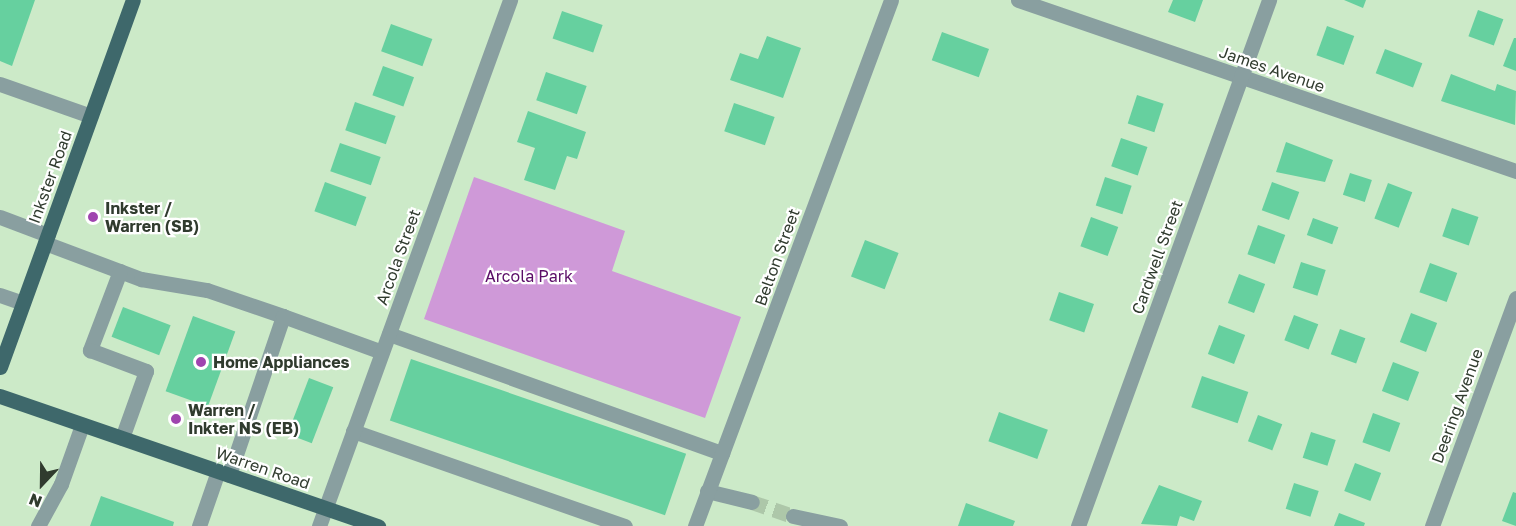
<!DOCTYPE html>
<style>
body{margin:0}
#map{position:relative;width:1516px;height:526px;overflow:hidden;background:#cceac8;font-family:"Golos Text",sans-serif}
div>[style]{position:absolute}
.green>*{inset:0;background:#cf99d8}
.building>*{inset:0;background:#66d09f;transform-origin:0 0}
.minor-tunnel>*{height:15px;margin-top:-7.5px;transform-origin:0;background:repeating-linear-gradient(90deg,#adc7a9 0 15px,transparent 0 23px)}
.minor>*{height:15px;margin:-7.5px;padding:0 7.5px;transform-origin:7.5px;border-radius:7.5px;background:#899fa0}
.major>*{height:15px;margin:-7.5px;padding:0 7.5px;transform-origin:7.5px;border-radius:7.5px;background:#3e686b}
.dots>*{width:16px;height:16px;translate:-50% -50%;box-sizing:border-box;border:3px solid #fff;border-radius:50%}
span{translate:-50% -50%;white-space:nowrap;text-align:center;line-height:1.15;-webkit-text-stroke:4.5px #fff;paint-order:stroke}
.street-label{font-size:16px;color:#303b2e}
.poi-label{font-size:16px;color:#303b2e;font-weight:700}
.left{translate:0 -50%;text-align:left}
.park-label{font-size:16px;color:#5b0d67}
.north{position:absolute;left:12px;top:454px;width:60px;height:60px;-webkit-text-stroke:4px #fff;paint-order:stroke;rotate:202deg;font-size:16px;font-weight:700;line-height:24px;text-align:center;color:#303b2e}
.north::after{content:'';display:block;margin:auto;width:21px;height:27px;background:#303b2e;clip-path:polygon(50% 0,100% 100%,50% 72%,0 100%)}
</style>
<div id="map">
<div class="green">
<i style="clip-path:polygon(474px 177px,625px 231px,612px 271px,741px 317px,705px 418px,424px 319px)"></i>
</div>
<div class="building">
<i style="clip-path:polygon(0 0,35px 0,12px 66px,0 61px)"></i>
<i style="clip-path:polygon(1173px 0,1203px 0,1195px 22px,1168px 12px)"></i>
<i style="clip-path:polygon(1344px 0,1366px 0,1363px 8px)"></i>
<i style="left:1478px;top:10px;width:27px;height:28px;rotate:20deg"></i>
<i style="left:562px;top:11px;width:43px;height:29px;rotate:19deg"></i>
<i style="left:391px;top:24px;width:44px;height:29px;rotate:20deg"></i>
<i style="left:1327px;top:26px;width:29px;height:31px;rotate:20deg"></i>
<i style="left:942px;top:32px;width:50px;height:30px;rotate:20deg"></i>
<i style="clip-path:polygon(767px 36px,801px 48px,783px 98px,730px 80px,740px 53px,758px 59px)"></i>
<i style="clip-path:polygon(1514px 38px,1516px 38px,1516px 71px,1503px 66px)"></i>
<i style="left:1385px;top:49px;width:40px;height:26px;rotate:21deg"></i>
<i style="left:383px;top:66px;width:33px;height:31px;rotate:20deg"></i>
<i style="left:546px;top:72px;width:43px;height:30px;rotate:19deg"></i>
<i style="clip-path:polygon(1451px 74px,1495px 91px,1497px 84px,1516px 91px,1515px 125px,1441px 101px)"></i>
<i style="left:1137px;top:95px;width:28px;height:30px;rotate:18deg"></i>
<i style="left:355px;top:102px;width:43px;height:30px;rotate:19deg"></i>
<i style="left:734px;top:103px;width:43px;height:30px;rotate:19deg"></i>
<i style="clip-path:polygon(528px 111px,586px 132px,577px 159px,567px 156px,555px 190px,524px 180px,535px 148px,517px 142px)"></i>
<i style="left:1121px;top:138px;width:28px;height:30px;rotate:19deg"></i>
<i style="clip-path:polygon(1286px 142px,1333px 160px,1325px 182px,1276px 172px)"></i>
<i style="left:340px;top:143px;width:43px;height:30px;rotate:19deg"></i>
<i style="left:1350px;top:173px;width:23px;height:23px;rotate:18deg"></i>
<i style="left:1105px;top:177px;width:28px;height:30px;rotate:18deg"></i>
<i style="left:325px;top:182px;width:44px;height:31px;rotate:20deg"></i>
<i style="left:1272px;top:182px;width:29px;height:30px;rotate:20deg"></i>
<i style="left:1388px;top:183px;width:26px;height:38px;rotate:21deg"></i>
<i style="left:1452px;top:208px;width:28px;height:30px;rotate:19deg"></i>
<i style="left:1091px;top:217px;width:29px;height:31px;rotate:20deg"></i>
<i style="left:1313px;top:218px;width:27px;height:18px;rotate:20deg"></i>
<i style="left:1258px;top:225px;width:29px;height:31px;rotate:20deg"></i>
<i style="left:865px;top:240px;width:36px;height:39px;rotate:21deg"></i>
<i style="left:1301px;top:262px;width:26px;height:27px;rotate:18deg"></i>
<i style="left:1430px;top:263px;width:29px;height:31px;rotate:20deg"></i>
<i style="left:1239px;top:274px;width:28px;height:31px;rotate:21deg"></i>
<i style="left:1059px;top:292px;width:37px;height:30px;rotate:19deg"></i>
<i style="left:123px;top:307px;width:51px;height:32px;rotate:21deg"></i>
<i style="left:1411px;top:313px;width:28px;height:31px;rotate:21deg"></i>
<i style="left:1294px;top:315px;width:26px;height:27px;rotate:21deg"></i>
<i style="left:193px;top:316px;width:45px;height:80px;rotate:20deg"></i>
<i style="left:1219px;top:325px;width:28px;height:31px;rotate:21deg"></i>
<i style="left:1340px;top:329px;width:27px;height:27px;rotate:20deg"></i>
<i style="left:411px;top:359px;width:291px;height:65px;rotate:19deg"></i>
<i style="left:1393px;top:362px;width:28px;height:31px;rotate:21deg"></i>
<i style="left:1202px;top:376px;width:49px;height:33px;rotate:19deg"></i>
<i style="left:309px;top:378px;width:26px;height:60px;rotate:21deg"></i>
<i style="left:999px;top:412px;width:52px;height:31px;rotate:20deg"></i>
<i style="left:1373px;top:413px;width:29px;height:31px;rotate:20deg"></i>
<i style="left:1258px;top:415px;width:26px;height:28px;rotate:21deg"></i>
<i style="left:1311px;top:432px;width:26px;height:27px;rotate:18deg"></i>
<i style="left:1355px;top:463px;width:28px;height:30px;rotate:21deg"></i>
<i style="left:1294px;top:483px;width:26px;height:27px;rotate:18deg"></i>
<i style="clip-path:polygon(1159px 485px,1202px 501px,1194px 521px,1180px 516px,1177px 526px,1141px 524px)"></i>
<i style="clip-path:polygon(1513px 492px,1516px 493px,1516px 526px,1502px 521px)"></i>
<i style="clip-path:polygon(101px 496px,174px 522px,173px 526px,90px 526px)"></i>
<i style="clip-path:polygon(966px 503px,1015px 521px,1013px 526px,958px 526px)"></i>
<i style="clip-path:polygon(1339px 513px,1365px 523px,1364px 526px,1334px 526px)"></i>
</div>
<div class="minor-tunnel">
<i style="left:752px;top:502px;width:43px;rotate:18.9deg"></i>
</div>
<div class="minor">
<i style="left:1018px;top:0;width:527px;rotate:18.95deg"></i>
<i style="left:0;top:84px;width:96px;rotate:19.4deg"></i>
<i style="left:0;top:217px;width:51px;rotate:20.6deg"></i>
<i style="left:45px;top:243px;width:103px;rotate:20.6deg"></i>
<i style="left:141px;top:279px;width:67px;rotate:9.5deg"></i>
<i style="left:207px;top:290px;width:80px;rotate:18.9deg"></i>
<i style="left:120px;top:271px;width:85px;rotate:110.8deg"></i>
<i style="left:90px;top:350px;width:60px;rotate:20.6deg"></i>
<i style="left:146px;top:371px;width:71px;rotate:109.7deg"></i>
<i style="left:0;top:295px;width:24px;rotate:19deg"></i>
<i style="left:389px;top:334px;width:354px;rotate:19.7deg"></i>
<i style="left:353px;top:431px;width:288px;rotate:19.3deg"></i>
<i style="left:229px;top:475px;width:168px;rotate:-71.2deg"></i>
<i style="left:283px;top:316px;width:105px;rotate:20deg"></i>
<i style="left:707px;top:491px;width:46px;rotate:13.7deg"></i>
<i style="left:793px;top:516px;width:48px;rotate:12deg"></i>
<i style="left:38px;top:526px;width:48px;rotate:-61.3deg"></i>
<i style="left:61px;top:484px;width:63px;rotate:-70.4deg"></i>
<i style="left:199px;top:526px;width:58px;rotate:-70.9deg"></i>
<i style="left:319px;top:526px;width:560px;rotate:-70.04deg"></i>
<i style="left:695px;top:526px;width:561px;rotate:-69.56deg"></i>
<i style="left:1078px;top:526px;width:560px;rotate:-70.04deg"></i>
<i style="left:1432px;top:526px;width:243px;rotate:-69.8deg"></i>
</div>
<div class="major">
<i style="left:0;top:367px;width:390px;rotate:-70.1deg"></i>
<i style="left:0;top:396px;width:400px;rotate:19deg"></i>
</div>
<div class="dots">
<i style="left:93px;top:217px;background:#9f44af"></i>
<i style="left:201px;top:362px;background:#9f44af"></i>
<i style="left:176px;top:419px;background:#9f44af"></i>
</div>
<div class="street-label">
<span style="left:1272px;top:69px;rotate:19deg">James Avenue</span>
<span style="left:50px;top:177px;rotate:-70deg">Inkster Road</span>
<span style="left:398px;top:257px;rotate:-70deg">Arcola Street</span>
<span style="left:777px;top:257px;rotate:-70deg">Belton Street</span>
<span style="left:1157px;top:257px;rotate:-70deg">Cardwell Street</span>
<span style="left:1457px;top:406px;rotate:-70deg">Deering Avenue</span>
<span style="left:263px;top:468px;rotate:19deg">Warren Road</span>
</div>
<div class="poi-label">
<span class="left" style="left:105px;top:217px">Inkster /<br>Warren (SB)</span>
<span class="left" style="left:213px;top:362px">Home Appliances</span>
<span class="left" style="left:188px;top:419px">Warren /<br>Inkter NS (EB)</span>
</div>
<div class="park-label">
<span style="left:529px;top:276px">Arcola Park</span>
</div>
<div class="north">N</div>
</div>
